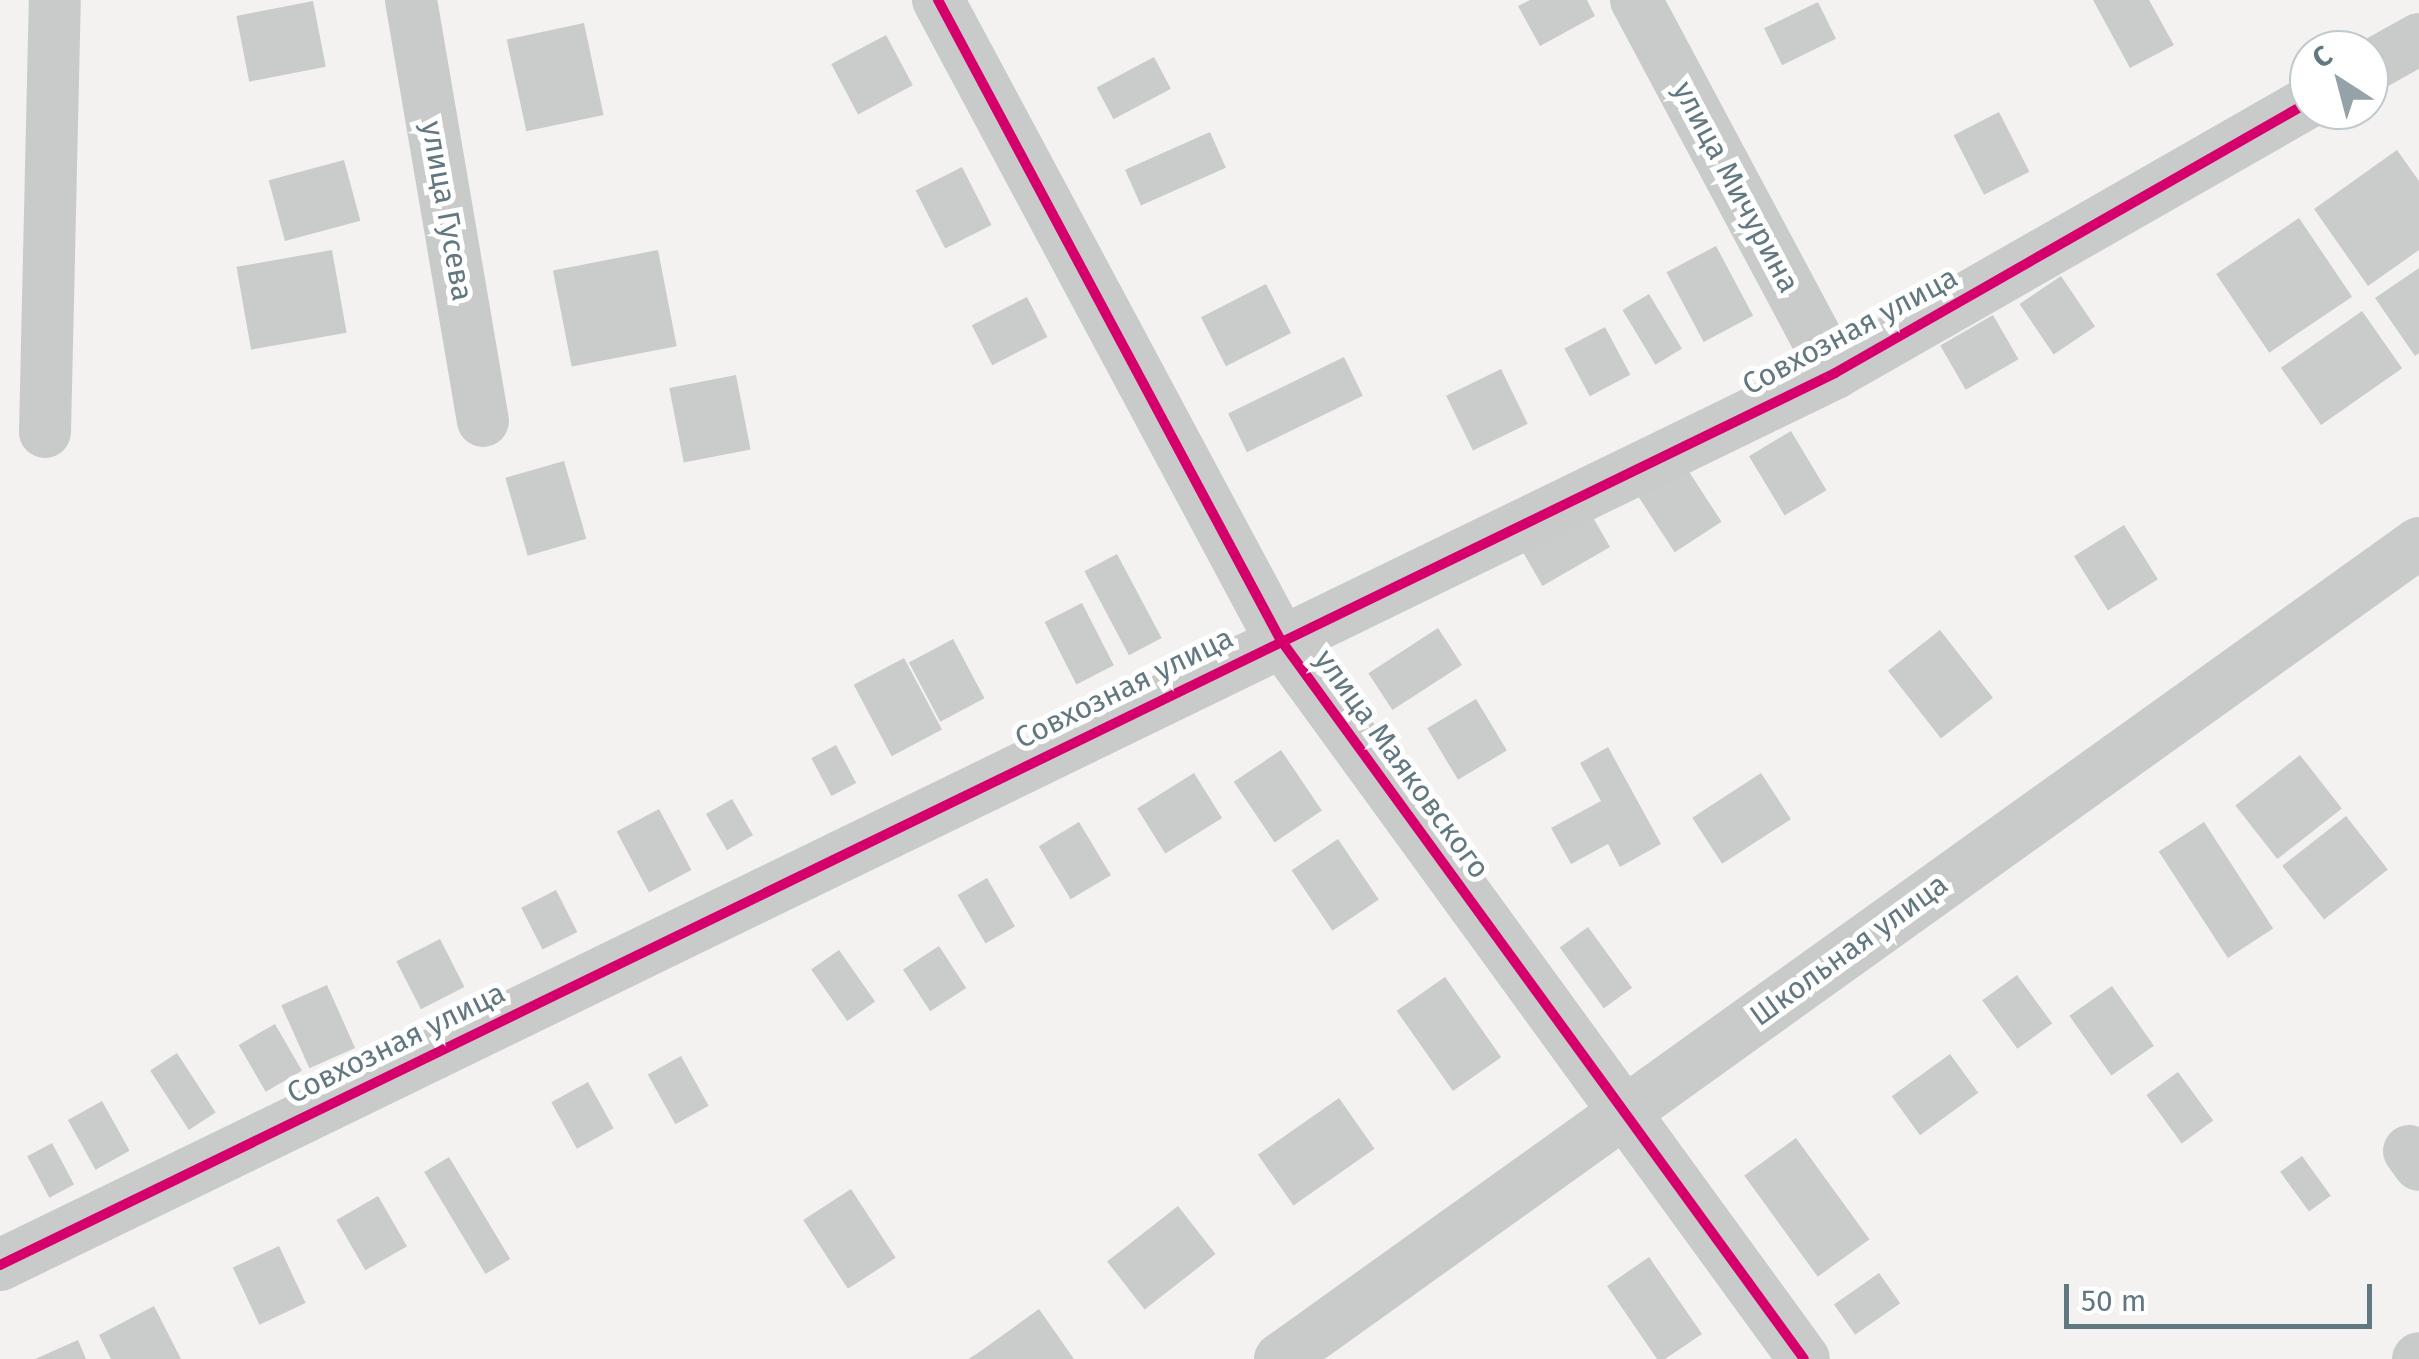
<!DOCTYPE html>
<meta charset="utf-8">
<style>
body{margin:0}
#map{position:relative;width:2419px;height:1359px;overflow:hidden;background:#f3f2f0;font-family:"Fira Sans",sans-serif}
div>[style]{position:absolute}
.building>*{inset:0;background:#cacccc;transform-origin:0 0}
.minor>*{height:52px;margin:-26px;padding:0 26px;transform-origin:26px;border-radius:26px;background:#c9cbcb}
.cycleway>*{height:10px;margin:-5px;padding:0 5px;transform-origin:5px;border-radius:5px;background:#d6006c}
span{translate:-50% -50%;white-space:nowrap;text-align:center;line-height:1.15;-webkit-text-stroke:10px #fff;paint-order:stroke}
.street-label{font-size:30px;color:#627881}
.north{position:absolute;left:2289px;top:30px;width:100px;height:100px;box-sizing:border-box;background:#fff;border:2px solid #c0c9cd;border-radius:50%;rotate:324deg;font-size:28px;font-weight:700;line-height:40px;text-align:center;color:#627881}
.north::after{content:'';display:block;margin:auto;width:35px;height:45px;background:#95a3a8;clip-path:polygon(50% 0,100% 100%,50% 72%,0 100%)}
.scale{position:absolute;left:2064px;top:1284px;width:308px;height:45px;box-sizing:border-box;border:5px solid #627881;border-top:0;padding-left:12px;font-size:30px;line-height:35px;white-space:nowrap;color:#627881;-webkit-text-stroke:8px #fff;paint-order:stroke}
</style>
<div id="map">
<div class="building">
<i style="clip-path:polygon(1530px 0,1587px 0,1595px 16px,1540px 46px,1518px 6px)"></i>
<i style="clip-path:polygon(2093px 0,2149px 0,2174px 45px,2130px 68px)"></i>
<i style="left:313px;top:1px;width:67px;height:78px;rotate:79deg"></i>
<i style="left:1818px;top:2px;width:41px;height:60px;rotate:64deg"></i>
<i style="left:584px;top:23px;width:94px;height:79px;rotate:78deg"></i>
<i style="left:886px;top:35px;width:57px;height:62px;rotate:62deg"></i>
<i style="left:1154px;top:57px;width:36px;height:65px;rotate:62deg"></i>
<i style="left:1999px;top:112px;width:67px;height:51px;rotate:63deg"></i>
<i style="left:1210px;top:132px;width:39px;height:93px;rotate:66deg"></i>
<i style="clip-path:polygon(2397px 150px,2419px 181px,2419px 250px,2368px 286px,2314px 209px)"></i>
<i style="left:344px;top:160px;width:63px;height:78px;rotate:75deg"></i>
<i style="left:962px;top:167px;width:65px;height:52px;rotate:63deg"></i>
<i style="left:2299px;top:218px;width:95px;height:100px;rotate:56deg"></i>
<i style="left:1716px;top:246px;width:79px;height:56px;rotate:62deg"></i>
<i style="left:332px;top:250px;width:84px;height:97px;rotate:80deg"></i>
<i style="left:658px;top:250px;width:98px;height:107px;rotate:79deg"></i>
<i style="clip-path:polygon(2419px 268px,2419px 353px,2415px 356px,2375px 298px)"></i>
<i style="left:2061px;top:276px;width:61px;height:50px;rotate:56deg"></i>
<i style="left:1266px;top:284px;width:55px;height:73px;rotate:63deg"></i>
<i style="left:1649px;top:294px;width:64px;height:31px;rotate:59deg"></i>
<i style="left:1027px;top:297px;width:45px;height:62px;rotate:63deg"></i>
<i style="left:2362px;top:311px;width:70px;height:99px;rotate:55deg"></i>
<i style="left:1993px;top:315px;width:51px;height:61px;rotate:60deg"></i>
<i style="left:1605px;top:327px;width:54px;height:46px;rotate:62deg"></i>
<i style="left:1344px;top:357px;width:43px;height:129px;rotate:64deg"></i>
<i style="left:1501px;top:369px;width:61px;height:61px;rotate:64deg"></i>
<i style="left:736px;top:375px;width:76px;height:68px;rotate:79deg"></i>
<i style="left:1791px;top:431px;width:69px;height:49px;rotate:59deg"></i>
<i style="left:564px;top:461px;width:81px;height:61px;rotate:74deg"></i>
<i style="left:1684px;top:464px;width:69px;height:56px;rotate:57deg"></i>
<i style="left:1591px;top:514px;width:38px;height:78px;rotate:60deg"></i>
<i style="left:2124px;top:525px;width:64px;height:59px;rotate:58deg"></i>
<i style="left:1117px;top:554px;width:95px;height:37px;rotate:62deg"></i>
<i style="left:1082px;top:603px;width:70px;height:42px;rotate:63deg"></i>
<i style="left:1438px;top:628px;width:44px;height:83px;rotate:57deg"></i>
<i style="left:1940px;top:630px;width:86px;height:66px;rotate:52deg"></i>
<i style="left:953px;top:639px;width:67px;height:50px;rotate:62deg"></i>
<i style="left:904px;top:658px;width:81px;height:57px;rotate:62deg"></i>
<i style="left:1476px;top:699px;width:60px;height:57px;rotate:59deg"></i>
<i style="left:836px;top:745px;width:43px;height:28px;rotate:62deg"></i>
<i style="clip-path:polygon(1608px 747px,1661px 844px,1620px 867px,1608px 844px,1571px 864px,1551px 828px,1601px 801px,1580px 763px)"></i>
<i style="left:1281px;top:750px;width:73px;height:57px;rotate:56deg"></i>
<i style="left:2300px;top:755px;width:68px;height:82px;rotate:52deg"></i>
<i style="left:1194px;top:773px;width:53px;height:67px;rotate:58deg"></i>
<i style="left:1761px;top:773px;width:55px;height:82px;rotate:57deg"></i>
<i style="left:732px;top:799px;width:42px;height:30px;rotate:60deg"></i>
<i style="left:659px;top:809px;width:69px;height:48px;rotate:62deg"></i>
<i style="left:2346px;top:816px;width:68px;height:81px;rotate:52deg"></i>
<i style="left:1079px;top:822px;width:62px;height:47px;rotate:59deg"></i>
<i style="left:2204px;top:822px;width:127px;height:54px;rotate:57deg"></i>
<i style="left:1338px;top:839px;width:73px;height:56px;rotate:56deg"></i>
<i style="left:987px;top:878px;width:56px;height:34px;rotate:60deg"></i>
<i style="left:556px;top:890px;width:47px;height:39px;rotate:63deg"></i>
<i style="left:1588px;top:927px;width:75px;height:35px;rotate:54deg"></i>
<i style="left:440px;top:939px;width:54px;height:49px;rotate:63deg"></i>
<i style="left:939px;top:946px;width:50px;height:43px;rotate:57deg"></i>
<i style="left:839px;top:950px;width:63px;height:34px;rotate:55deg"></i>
<i style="left:2017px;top:975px;width:60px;height:43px;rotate:54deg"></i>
<i style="left:1445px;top:977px;width:98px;height:59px;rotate:55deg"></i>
<i style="left:327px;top:985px;width:69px;height:50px;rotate:66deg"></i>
<i style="left:2112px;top:986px;width:73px;height:52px;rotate:55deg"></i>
<i style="left:275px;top:1024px;width:54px;height:42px;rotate:60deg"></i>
<i style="left:177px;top:1053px;width:71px;height:32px;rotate:57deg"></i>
<i style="left:1950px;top:1054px;width:48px;height:72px;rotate:54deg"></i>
<i style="left:681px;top:1056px;width:57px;height:38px;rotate:61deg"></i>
<i style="left:2178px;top:1072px;width:60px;height:39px;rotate:54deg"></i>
<i style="left:588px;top:1082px;width:53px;height:42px;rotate:61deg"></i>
<i style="left:1339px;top:1098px;width:62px;height:99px;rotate:55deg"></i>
<i style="left:102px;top:1101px;width:57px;height:39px;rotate:61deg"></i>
<i style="left:1796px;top:1138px;width:125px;height:64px;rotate:54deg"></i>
<i style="left:52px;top:1143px;width:47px;height:28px;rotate:62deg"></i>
<i style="left:2302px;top:1156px;width:49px;height:27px;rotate:54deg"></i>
<i style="left:449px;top:1157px;width:119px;height:29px;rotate:59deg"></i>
<i style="left:851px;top:1189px;width:82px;height:57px;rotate:57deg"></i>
<i style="left:378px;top:1196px;width:58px;height:48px;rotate:60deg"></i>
<i style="left:1178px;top:1206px;width:61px;height:90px;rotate:52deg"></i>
<i style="left:279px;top:1246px;width:63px;height:51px;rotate:65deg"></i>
<i style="clip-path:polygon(1649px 1257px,1702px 1334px,1665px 1359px,1657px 1359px,1607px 1286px)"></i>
<i style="left:1879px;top:1273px;width:37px;height:55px;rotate:55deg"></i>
<i style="clip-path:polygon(154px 1306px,181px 1359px,111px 1359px,99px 1335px)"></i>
<i style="clip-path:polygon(1039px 1309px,1074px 1359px,968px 1359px,978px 1353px)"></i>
<i style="clip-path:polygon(78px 1340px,86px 1359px,35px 1359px)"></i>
</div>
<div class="minor">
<i style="left:411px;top:0;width:427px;rotate:80.3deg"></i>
<i style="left:938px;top:0;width:725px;rotate:61.84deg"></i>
<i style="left:1280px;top:639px;width:890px;rotate:53.95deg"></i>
<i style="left:1636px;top:0;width:423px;rotate:61.9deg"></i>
<i style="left:2369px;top:67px;width:57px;rotate:-29.2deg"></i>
<i style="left:45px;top:432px;width:432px;rotate:-88.7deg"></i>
<i style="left:2409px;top:1151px;width:17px;rotate:54deg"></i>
<i style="left:0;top:1265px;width:2040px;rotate:-25.92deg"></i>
<i style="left:1835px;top:373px;width:546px;rotate:-29.76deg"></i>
<i style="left:1280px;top:1359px;width:1401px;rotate:-35.62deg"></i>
<i style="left:2418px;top:1359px;width:1px;rotate:-45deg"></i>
</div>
<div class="cycleway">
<i style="left:938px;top:0;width:725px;rotate:61.84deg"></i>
<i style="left:1280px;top:639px;width:890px;rotate:53.95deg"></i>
<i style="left:0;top:1265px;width:2040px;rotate:-25.92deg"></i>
<i style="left:1835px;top:373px;width:546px;rotate:-29.76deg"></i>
</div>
<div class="street-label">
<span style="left:1736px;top:187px;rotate:62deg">улица Мичурина</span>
<span style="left:447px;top:211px;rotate:80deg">улица Гусева</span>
<span style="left:1850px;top:331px;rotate:-28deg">Совхозная улица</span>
<span style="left:1124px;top:688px;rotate:-26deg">Совхозная улица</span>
<span style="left:1402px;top:764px;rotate:54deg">улица Маяковского</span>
<span style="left:1849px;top:950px;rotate:-36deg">Школьная улица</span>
<span style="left:396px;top:1043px;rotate:-26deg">Совхозная улица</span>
</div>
<div class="north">С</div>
<div class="scale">50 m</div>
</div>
